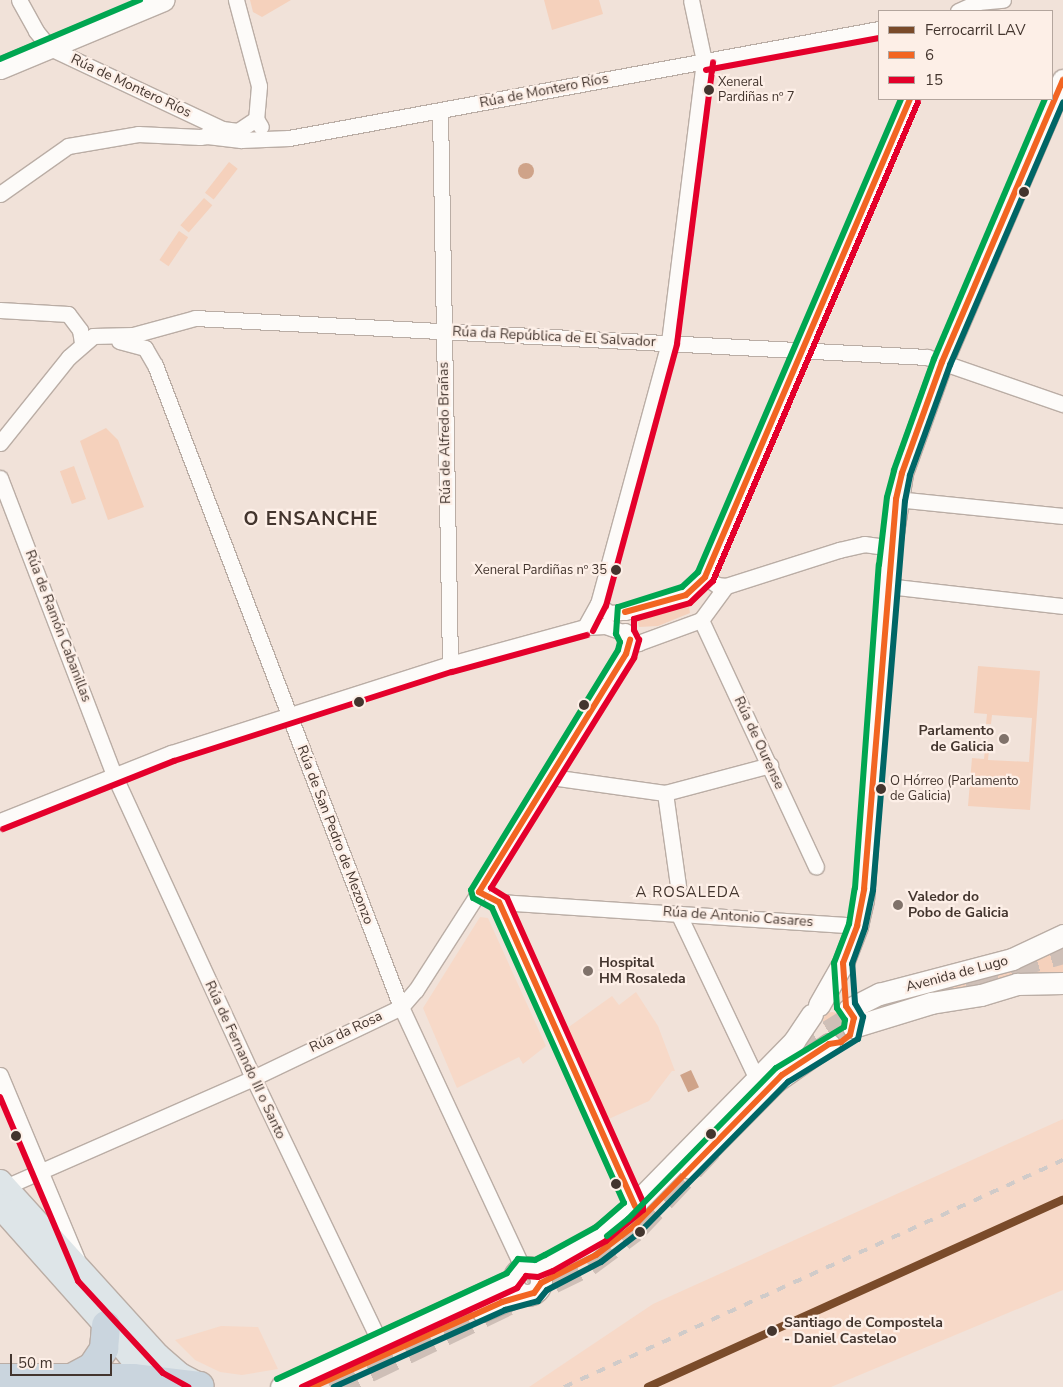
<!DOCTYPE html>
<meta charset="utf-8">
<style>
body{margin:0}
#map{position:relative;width:1063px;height:1387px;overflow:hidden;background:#f1e2d9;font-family:"Nunito Sans",sans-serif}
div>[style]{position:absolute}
.built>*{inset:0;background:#f7d9c8}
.green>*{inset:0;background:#f5d1bc;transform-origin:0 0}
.round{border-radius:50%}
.water>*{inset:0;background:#cfa389;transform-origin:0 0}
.highway-tunnel>*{height:28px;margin-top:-14px;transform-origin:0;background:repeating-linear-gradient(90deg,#cebfb7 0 28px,transparent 0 42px)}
.roads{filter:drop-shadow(1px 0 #baada5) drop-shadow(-1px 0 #baada5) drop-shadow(0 1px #baada5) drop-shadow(0 -1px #baada5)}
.street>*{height:15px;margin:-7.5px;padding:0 7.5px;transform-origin:7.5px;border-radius:7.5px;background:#fdfbf9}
.secondary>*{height:21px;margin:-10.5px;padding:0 10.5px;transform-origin:10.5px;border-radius:10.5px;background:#fdfbf9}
.secondary>.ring{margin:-10.5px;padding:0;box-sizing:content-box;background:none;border:21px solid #fdfbf9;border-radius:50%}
.primary>*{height:24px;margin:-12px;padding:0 12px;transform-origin:12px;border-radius:12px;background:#dee5e8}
.highway>*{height:28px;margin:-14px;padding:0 14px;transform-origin:14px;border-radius:14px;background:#cad5de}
.rail>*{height:4px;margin-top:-2px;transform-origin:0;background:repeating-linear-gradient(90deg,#d0cbc9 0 9px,transparent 0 18px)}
.bus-1>*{height:6px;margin:-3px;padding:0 3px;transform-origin:3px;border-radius:3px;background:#f26522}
.bus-2>*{height:6px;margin:-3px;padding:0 3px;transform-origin:3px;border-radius:3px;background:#e4002b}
.bus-3>*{height:6px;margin:-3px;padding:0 3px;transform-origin:3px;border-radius:3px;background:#00a651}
.bus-4>*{height:6px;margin:-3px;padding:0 3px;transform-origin:3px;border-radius:3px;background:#066}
.rail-1>*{height:8px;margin:-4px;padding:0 4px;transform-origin:4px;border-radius:4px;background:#7a4b2a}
.dots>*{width:14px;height:14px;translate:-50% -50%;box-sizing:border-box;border:2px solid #fdefe7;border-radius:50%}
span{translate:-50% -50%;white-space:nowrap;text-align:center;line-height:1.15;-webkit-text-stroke:4.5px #fdefe7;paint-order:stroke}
.bus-label{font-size:13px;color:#43352e}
.left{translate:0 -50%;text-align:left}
.right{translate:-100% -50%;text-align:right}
.street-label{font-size:14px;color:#43352e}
.poi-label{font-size:14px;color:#43352e;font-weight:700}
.stop-label{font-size:14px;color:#43352e;font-weight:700}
.neighbourhood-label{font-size:15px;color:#43352e;letter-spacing:1px}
.district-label{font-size:19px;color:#43352e;font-weight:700;letter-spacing:1px}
.legend{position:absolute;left:878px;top:10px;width:175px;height:90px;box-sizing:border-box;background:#fdefe7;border:1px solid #b3a59d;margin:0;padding:6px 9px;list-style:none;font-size:15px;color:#43352e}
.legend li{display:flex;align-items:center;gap:10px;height:25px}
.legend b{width:25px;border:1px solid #b3a59d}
.scale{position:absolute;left:10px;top:1354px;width:102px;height:22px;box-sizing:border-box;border:2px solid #43352e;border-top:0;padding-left:6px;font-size:15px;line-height:18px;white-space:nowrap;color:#43352e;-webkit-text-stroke:4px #fdefe7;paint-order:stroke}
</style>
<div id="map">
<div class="built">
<i style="clip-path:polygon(480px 917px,488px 918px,546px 1046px,523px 1064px,519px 1057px,457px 1088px,423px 1008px)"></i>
<i style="clip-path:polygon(636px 992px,658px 1026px,675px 1071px,672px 1071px,649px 1101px,604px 1121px,566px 1029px,612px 996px,619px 1005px)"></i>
<i style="clip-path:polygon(1063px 1119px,1063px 1290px,831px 1387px,529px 1387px,653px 1304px)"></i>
<i style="clip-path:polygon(221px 1326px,258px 1327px,278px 1369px,242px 1375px,220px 1372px,195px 1360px,175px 1340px)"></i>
</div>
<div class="green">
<i style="clip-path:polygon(250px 0,291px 0,262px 17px,253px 12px)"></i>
<i style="clip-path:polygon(544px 0,599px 0,603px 14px,552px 30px)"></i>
<i style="left:229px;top:162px;width:11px;height:39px;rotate:38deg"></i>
<i style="left:204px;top:198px;width:11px;height:36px;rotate:41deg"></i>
<i style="left:179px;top:231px;width:11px;height:35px;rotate:34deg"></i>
<i style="clip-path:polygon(106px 428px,118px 440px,144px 507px,108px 520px,80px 441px)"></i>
<i style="left:74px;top:466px;width:35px;height:15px;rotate:70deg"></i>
<i style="clip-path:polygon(689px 607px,690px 613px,658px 626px,639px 627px,637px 620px)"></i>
<i style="clip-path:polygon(978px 666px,1040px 671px,1030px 810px,968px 806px,972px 758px,984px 759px,985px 749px,989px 749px,988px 760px,1029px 762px,1032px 718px,992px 715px,991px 724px,986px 724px,987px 714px,974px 713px)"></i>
<i style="clip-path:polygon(1063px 940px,1063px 977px,889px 1007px,887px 1001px)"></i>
<i class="round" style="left:823px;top:1012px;width:18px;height:18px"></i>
</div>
<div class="water">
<i class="round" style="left:518px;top:163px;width:16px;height:16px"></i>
<i style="left:691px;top:1070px;width:19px;height:12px;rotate:65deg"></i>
</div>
<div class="highway-tunnel">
<i style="left:794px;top:1056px;width:61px;rotate:-31.6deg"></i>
<i style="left:846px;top:1024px;width:132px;rotate:-20.9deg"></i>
<i style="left:969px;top:977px;width:98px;rotate:-16deg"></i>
<i style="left:552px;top:1280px;width:39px;rotate:-26deg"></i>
<i style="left:587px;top:1263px;width:57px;rotate:-36.5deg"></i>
<i style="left:633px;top:1229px;width:111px;rotate:-46.8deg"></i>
<i style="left:489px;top:1300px;width:85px;rotate:-26deg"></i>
<i style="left:330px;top:1387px;width:199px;rotate:-25.7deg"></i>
</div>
<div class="roads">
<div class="street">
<i style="left:19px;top:0;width:35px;rotate:61deg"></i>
<i style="left:36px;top:31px;width:22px;rotate:51deg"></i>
<i style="left:50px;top:48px;width:190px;rotate:25.2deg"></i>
<i style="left:222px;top:129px;width:16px;rotate:7deg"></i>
<i style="left:238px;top:131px;width:22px;rotate:-34deg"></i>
<i style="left:236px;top:0;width:89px;rotate:75deg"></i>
<i style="left:259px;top:86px;width:33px;rotate:95deg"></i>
<i style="left:256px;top:119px;width:9px;rotate:58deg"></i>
<i style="left:958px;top:11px;width:22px;rotate:-24deg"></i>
<i style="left:978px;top:2px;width:25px;rotate:-5deg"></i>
<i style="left:440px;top:112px;width:552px;rotate:88.96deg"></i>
<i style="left:207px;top:136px;width:34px;rotate:7deg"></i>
<i style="left:241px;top:140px;width:48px;rotate:-2.4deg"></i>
<i style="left:289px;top:138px;width:600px;rotate:-10.47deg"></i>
<i style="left:0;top:194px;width:83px;rotate:-35.2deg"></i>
<i style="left:68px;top:146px;width:71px;rotate:-9.7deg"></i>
<i style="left:138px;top:134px;width:62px;rotate:2.8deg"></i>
<i style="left:200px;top:137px;width:7px;rotate:-8deg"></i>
<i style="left:207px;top:136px;width:10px;rotate:-66deg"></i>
<i style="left:0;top:310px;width:68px;rotate:3.4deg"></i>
<i style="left:68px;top:314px;width:20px;rotate:53deg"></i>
<i style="left:80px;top:330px;width:13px;rotate:81deg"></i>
<i style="left:119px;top:341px;width:27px;rotate:15deg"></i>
<i style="left:145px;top:348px;width:20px;rotate:60deg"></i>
<i style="left:155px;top:365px;width:688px;rotate:69.03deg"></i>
<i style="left:401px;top:1007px;width:287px;rotate:65deg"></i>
<i style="left:0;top:443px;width:110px;rotate:-51.3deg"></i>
<i style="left:69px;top:357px;width:32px;rotate:-41deg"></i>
<i style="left:93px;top:336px;width:40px;rotate:-1.4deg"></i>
<i style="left:133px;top:335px;width:64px;rotate:-15.3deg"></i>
<i style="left:195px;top:318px;width:733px;rotate:3.05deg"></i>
<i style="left:927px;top:357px;width:144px;rotate:19.1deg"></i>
<i style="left:0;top:478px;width:318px;rotate:69deg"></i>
<i style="left:114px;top:775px;width:324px;rotate:65.3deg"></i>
<i style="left:249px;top:1069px;width:304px;rotate:64.4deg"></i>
<i style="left:896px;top:499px;width:168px;rotate:5.8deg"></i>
<i style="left:705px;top:577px;width:14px;rotate:34deg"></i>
<i style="left:717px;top:585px;width:9px;rotate:6deg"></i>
<i style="left:726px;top:586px;width:119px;rotate:-17.7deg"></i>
<i style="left:839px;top:550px;width:26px;rotate:-13deg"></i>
<i style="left:864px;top:544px;width:27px;rotate:8deg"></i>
<i style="left:887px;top:586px;width:177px;rotate:6.5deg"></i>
<i style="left:598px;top:604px;width:14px;rotate:39deg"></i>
<i style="left:609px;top:613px;width:16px;rotate:-4deg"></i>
<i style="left:625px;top:612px;width:63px;rotate:-15.6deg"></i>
<i style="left:686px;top:595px;width:26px;rotate:-43deg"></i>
<i style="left:705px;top:577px;width:520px;rotate:-66.79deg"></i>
<i style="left:701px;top:620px;width:272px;rotate:65deg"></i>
<i style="left:585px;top:627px;width:26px;rotate:-61deg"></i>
<i style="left:598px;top:604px;width:271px;rotate:-74.8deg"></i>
<i style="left:669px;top:342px;width:283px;rotate:-82.9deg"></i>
<i style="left:704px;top:61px;width:62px;rotate:-102deg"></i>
<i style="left:625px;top:631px;width:10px;rotate:61deg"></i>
<i style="left:630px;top:640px;width:9px;rotate:21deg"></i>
<i style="left:638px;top:643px;width:67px;rotate:-20.1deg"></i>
<i style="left:701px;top:620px;width:42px;rotate:-53.7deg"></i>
<i style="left:551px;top:777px;width:115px;rotate:8deg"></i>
<i style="left:665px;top:793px;width:109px;rotate:-14.9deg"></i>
<i style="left:665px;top:793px;width:94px;rotate:82deg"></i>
<i style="left:0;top:821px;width:184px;rotate:-21.7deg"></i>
<i style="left:171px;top:753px;width:293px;rotate:-17.7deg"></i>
<i style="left:450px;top:664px;width:140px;rotate:-15.3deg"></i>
<i style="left:585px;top:627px;width:20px;rotate:-3deg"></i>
<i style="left:605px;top:626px;width:21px;rotate:19deg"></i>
<i style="left:492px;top:898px;width:8px;rotate:30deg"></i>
<i style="left:499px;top:902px;width:333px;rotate:65.9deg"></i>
<i style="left:499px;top:902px;width:359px;rotate:3.8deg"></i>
<i style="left:678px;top:913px;width:182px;rotate:64.6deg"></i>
<i style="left:0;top:1075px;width:199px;rotate:67.3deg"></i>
<i style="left:5px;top:1187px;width:271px;rotate:-23.7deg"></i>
<i style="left:253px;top:1078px;width:164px;rotate:-25.6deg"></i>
<i style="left:401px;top:1007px;width:23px;rotate:-49deg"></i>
<i style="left:416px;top:990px;width:117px;rotate:-57.3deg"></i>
<i style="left:479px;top:892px;width:280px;rotate:-58.3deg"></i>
<i style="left:626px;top:654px;width:15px;rotate:-74deg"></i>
</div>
<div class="secondary">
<i style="left:0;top:68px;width:177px;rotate:-22.6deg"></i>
<i style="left:819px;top:1005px;width:48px;rotate:-60.3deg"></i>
<i style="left:843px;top:963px;width:40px;rotate:-69deg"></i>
<i style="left:857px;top:926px;width:27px;rotate:-77deg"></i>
<i style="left:863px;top:900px;width:335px;rotate:-85.7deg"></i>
<i style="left:888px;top:566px;width:94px;rotate:-81.4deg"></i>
<i style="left:902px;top:473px;width:118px;rotate:-70.2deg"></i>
<i style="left:942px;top:362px;width:307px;rotate:-66.8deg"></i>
<i style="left:849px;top:1009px;width:34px;rotate:-27deg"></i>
<i style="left:879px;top:994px;width:138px;rotate:-14.7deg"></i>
<i style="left:1012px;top:959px;width:56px;rotate:-25.2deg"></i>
<i style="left:853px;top:1027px;width:82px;rotate:-17.1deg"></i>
<i style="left:931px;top:1003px;width:51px;rotate:-9.1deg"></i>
<i style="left:981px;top:995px;width:38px;rotate:-17deg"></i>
<i style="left:1017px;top:984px;width:46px;rotate:-1.2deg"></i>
<i style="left:690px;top:1168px;width:121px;rotate:-45.3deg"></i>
<i style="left:775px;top:1082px;width:66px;rotate:-35.1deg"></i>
<i class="ring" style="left:513px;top:1267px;width:7px;height:7px"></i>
<i style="left:536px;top:1269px;width:56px;rotate:-26.6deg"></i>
<i style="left:586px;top:1244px;width:39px;rotate:-36deg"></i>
<i style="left:618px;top:1221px;width:252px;rotate:-45.6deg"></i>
<i style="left:794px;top:1041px;width:32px;rotate:-56deg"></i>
<i style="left:482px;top:1311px;width:43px;rotate:-23deg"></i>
<i style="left:281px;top:1387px;width:255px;rotate:-24.8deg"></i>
</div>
<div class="primary">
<i style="left:0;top:1182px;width:235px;rotate:47.8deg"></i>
<i style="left:158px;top:1356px;width:29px;rotate:41deg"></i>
<i style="left:180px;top:1375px;width:21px;rotate:28deg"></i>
<i style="left:0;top:1206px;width:159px;rotate:48.3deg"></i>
<i style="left:106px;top:1325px;width:79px;rotate:51.7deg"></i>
</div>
<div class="highway">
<i style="left:75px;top:1376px;width:19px;rotate:-28deg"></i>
<i style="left:92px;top:1367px;width:22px;rotate:-56deg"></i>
<i style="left:104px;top:1349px;width:24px;rotate:-85deg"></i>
<i style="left:0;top:1378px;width:133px"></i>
<i style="left:133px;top:1378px;width:67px;rotate:6.8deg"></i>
</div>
</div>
<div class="rail">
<i style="left:564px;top:1387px;width:548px;rotate:-24.46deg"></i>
</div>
<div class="bus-1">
<i style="left:625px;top:612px;width:63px;rotate:-15.6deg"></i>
<i style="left:686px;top:595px;width:26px;rotate:-43deg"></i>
<i style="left:705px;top:577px;width:520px;rotate:-66.79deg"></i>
<i style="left:479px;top:892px;width:22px;rotate:27deg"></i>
<i style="left:499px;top:902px;width:333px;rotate:65.9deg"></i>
<i style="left:479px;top:892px;width:280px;rotate:-58.3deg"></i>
<i style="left:626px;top:654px;width:15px;rotate:-74deg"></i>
<i style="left:313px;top:1387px;width:207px;rotate:-24.2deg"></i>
<i style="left:502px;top:1302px;width:33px;rotate:-16deg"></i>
<i style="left:534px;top:1293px;width:12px;rotate:-55deg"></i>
<i style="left:541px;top:1283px;width:62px;rotate:-27deg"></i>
<i style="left:596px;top:1255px;width:48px;rotate:-37.3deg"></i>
<i style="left:634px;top:1226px;width:211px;rotate:-45.6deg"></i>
<i style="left:782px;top:1075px;width:56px;rotate:-33.4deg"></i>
<i style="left:829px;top:1044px;width:12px;rotate:-9deg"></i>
<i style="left:841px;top:1042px;width:11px;rotate:-38deg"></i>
<i style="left:850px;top:1035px;width:17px;rotate:-77deg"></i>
<i style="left:854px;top:1018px;width:14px;rotate:-124deg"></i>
<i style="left:846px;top:1006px;width:43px;rotate:-94deg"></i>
<i style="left:843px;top:963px;width:40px;rotate:-69deg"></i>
<i style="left:857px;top:926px;width:38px;rotate:-79deg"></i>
<i style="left:864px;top:889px;width:391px;rotate:-85.3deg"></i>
<i style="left:896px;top:499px;width:27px;rotate:-77deg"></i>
<i style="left:902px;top:473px;width:118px;rotate:-70.2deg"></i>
<i style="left:942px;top:362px;width:307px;rotate:-66.8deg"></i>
</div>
<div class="bus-2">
<i style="left:706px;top:70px;width:176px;rotate:-10.5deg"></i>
<i style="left:593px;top:631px;width:28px;rotate:-63deg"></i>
<i style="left:606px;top:606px;width:271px;rotate:-74.8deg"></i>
<i style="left:677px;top:344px;width:284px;rotate:-82.7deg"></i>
<i style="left:3px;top:829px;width:184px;rotate:-21.7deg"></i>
<i style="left:174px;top:761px;width:292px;rotate:-17.8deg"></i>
<i style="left:452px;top:672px;width:140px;rotate:-15.3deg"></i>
<i style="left:0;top:1097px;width:200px;rotate:67deg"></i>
<i style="left:78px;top:1281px;width:125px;rotate:47.3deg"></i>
<i style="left:163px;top:1373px;width:29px;rotate:29deg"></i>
<i style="left:302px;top:1387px;width:237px;rotate:-24.7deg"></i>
<i style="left:517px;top:1288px;width:15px;rotate:-53deg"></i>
<i style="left:526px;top:1276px;width:12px;rotate:5deg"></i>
<i style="left:538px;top:1277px;width:16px;rotate:-22deg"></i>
<i style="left:553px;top:1271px;width:61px;rotate:-29.5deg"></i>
<i style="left:606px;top:1241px;width:48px;rotate:-40deg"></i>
<i style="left:643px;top:1210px;width:8px;rotate:-90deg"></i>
<i style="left:643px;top:1202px;width:333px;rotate:-114.1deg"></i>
<i style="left:507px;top:898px;width:19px;rotate:-148deg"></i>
<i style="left:491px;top:888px;width:271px;rotate:-58.1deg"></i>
<i style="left:634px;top:658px;width:19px;rotate:-74deg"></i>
<i style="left:639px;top:640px;width:11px;rotate:-117deg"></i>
<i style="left:634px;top:630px;width:11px;rotate:-90deg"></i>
<i style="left:634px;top:619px;width:58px;rotate:-15.9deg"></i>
<i style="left:690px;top:603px;width:32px;rotate:-44deg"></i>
<i style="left:713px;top:581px;width:521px;rotate:-66.83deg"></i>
</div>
<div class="bus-3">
<i style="left:0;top:59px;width:152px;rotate:-22.9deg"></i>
<i style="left:607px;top:1236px;width:27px;rotate:-39deg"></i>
<i style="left:628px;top:1219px;width:211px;rotate:-45.6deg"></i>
<i style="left:776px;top:1068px;width:79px;rotate:-31.1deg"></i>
<i style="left:844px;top:1027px;width:7px;rotate:-82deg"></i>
<i style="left:845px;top:1020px;width:14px;rotate:-124deg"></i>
<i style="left:837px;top:1008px;width:45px;rotate:-93.8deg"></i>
<i style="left:834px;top:963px;width:42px;rotate:-69deg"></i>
<i style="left:849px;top:924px;width:36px;rotate:-81deg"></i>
<i style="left:855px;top:888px;width:324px;rotate:-85.8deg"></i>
<i style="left:879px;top:565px;width:68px;rotate:-83.3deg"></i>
<i style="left:887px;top:497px;width:28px;rotate:-75deg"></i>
<i style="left:894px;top:470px;width:118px;rotate:-70.2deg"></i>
<i style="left:934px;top:359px;width:283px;rotate:-66.9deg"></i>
<i style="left:277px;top:1379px;width:253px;rotate:-24.7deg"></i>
<i style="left:507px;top:1273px;width:18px;rotate:-52deg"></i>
<i style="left:518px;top:1259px;width:17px;rotate:3deg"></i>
<i style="left:535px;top:1260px;width:11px;rotate:-27deg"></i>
<i style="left:545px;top:1255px;width:58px;rotate:-28.8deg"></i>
<i style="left:596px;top:1227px;width:37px;rotate:-41deg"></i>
<i style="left:624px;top:1203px;width:323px;rotate:-114.1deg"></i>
<i style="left:492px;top:908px;width:21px;rotate:-152deg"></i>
<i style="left:473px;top:898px;width:8px;rotate:-104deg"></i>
<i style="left:471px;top:890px;width:281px;rotate:-58.5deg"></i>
<i style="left:618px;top:650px;width:8px;rotate:-76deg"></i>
<i style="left:620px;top:642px;width:9px;rotate:-117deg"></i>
<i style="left:616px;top:634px;width:27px;rotate:-86deg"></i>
<i style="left:618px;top:607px;width:67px;rotate:-17.4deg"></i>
<i style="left:682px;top:587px;width:22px;rotate:-43deg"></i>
<i style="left:698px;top:572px;width:515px;rotate:-66.77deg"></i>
</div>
<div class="bus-4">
<i style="left:334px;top:1387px;width:188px;rotate:-24.2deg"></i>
<i style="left:505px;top:1310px;width:34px;rotate:-15deg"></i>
<i style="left:538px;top:1301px;width:14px;rotate:-51deg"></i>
<i style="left:547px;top:1290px;width:61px;rotate:-27.4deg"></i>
<i style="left:601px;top:1262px;width:49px;rotate:-37.6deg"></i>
<i style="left:640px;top:1232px;width:211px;rotate:-45.4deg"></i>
<i style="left:788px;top:1082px;width:82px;rotate:-31.6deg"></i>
<i style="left:858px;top:1039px;width:23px;rotate:-77deg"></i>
<i style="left:863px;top:1017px;width:16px;rotate:-120deg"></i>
<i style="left:855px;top:1003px;width:39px;rotate:-94deg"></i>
<i style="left:852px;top:964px;width:38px;rotate:-70deg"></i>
<i style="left:865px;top:928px;width:39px;rotate:-78deg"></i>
<i style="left:873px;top:890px;width:390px;rotate:-85.3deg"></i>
<i style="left:905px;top:501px;width:26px;rotate:-79deg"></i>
<i style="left:910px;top:475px;width:117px;rotate:-70deg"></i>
<i style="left:950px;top:365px;width:286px;rotate:-66.7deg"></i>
</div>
<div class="rail-1">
<i style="left:648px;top:1387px;width:455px;rotate:-24.3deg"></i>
</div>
<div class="dots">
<i style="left:709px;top:90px;background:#43352e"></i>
<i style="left:1024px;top:192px;background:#43352e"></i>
<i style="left:616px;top:570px;background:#43352e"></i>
<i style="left:359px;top:702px;background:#43352e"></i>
<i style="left:584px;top:705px;background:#43352e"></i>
<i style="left:1004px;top:739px;background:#80726a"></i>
<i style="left:881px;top:789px;background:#43352e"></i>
<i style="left:898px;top:905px;background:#80726a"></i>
<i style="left:588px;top:971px;background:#80726a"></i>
<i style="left:711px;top:1134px;background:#43352e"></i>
<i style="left:16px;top:1136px;background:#43352e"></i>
<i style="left:616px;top:1184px;background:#43352e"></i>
<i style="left:640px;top:1232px;background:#43352e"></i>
<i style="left:772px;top:1331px;background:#43352e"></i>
</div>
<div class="bus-label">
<span class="left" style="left:718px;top:90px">Xeneral<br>Pardiñas nº 7</span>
<span class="right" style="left:607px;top:570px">Xeneral Pardiñas nº 35</span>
<span class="left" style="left:890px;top:789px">O Hórreo (Parlamento<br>de Galicia)</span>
</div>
<div class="street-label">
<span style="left:131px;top:86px;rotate:25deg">Rúa de Montero Ríos</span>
<span style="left:544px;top:91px;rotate:-11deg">Rúa de Montero Ríos</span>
<span style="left:554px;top:337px;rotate:3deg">Rúa da República de El Salvador</span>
<span style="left:445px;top:433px;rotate:-91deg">Rúa de Alfredo Brañas</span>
<span style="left:58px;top:626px;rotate:69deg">Rúa de Ramón Cabanillas</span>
<span style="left:759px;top:743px;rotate:65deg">Rúa de Ourense</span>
<span style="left:335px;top:835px;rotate:69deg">Rúa de San Pedro de Mezonzo</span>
<span style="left:738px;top:917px;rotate:4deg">Rúa de Antonio Casares</span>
<span style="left:957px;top:974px;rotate:-15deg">Avenida de Lugo</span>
<span style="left:346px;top:1032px;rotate:-25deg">Rúa da Rosa</span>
<span style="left:245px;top:1060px;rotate:65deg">Rúa de Fernando III o Santo</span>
</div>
<div class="poi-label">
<span class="right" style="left:994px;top:739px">Parlamento<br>de Galicia</span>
<span class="left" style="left:908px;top:905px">Valedor do<br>Pobo de Galicia</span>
<span class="left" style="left:599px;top:971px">Hospital<br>HM Rosaleda</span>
</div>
<div class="stop-label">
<span class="left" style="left:784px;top:1331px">Santiago de Compostela<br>- Daniel Castelao</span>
</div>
<div class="neighbourhood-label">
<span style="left:688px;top:893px">A ROSALEDA</span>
</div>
<div class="district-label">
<span style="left:311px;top:520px">O ENSANCHE</span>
</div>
<ul class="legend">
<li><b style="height:6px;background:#7a4b2a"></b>Ferrocarril LAV</li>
<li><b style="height:6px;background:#f26522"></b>6</li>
<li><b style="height:6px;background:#e4002b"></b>15</li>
</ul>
<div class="scale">50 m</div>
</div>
